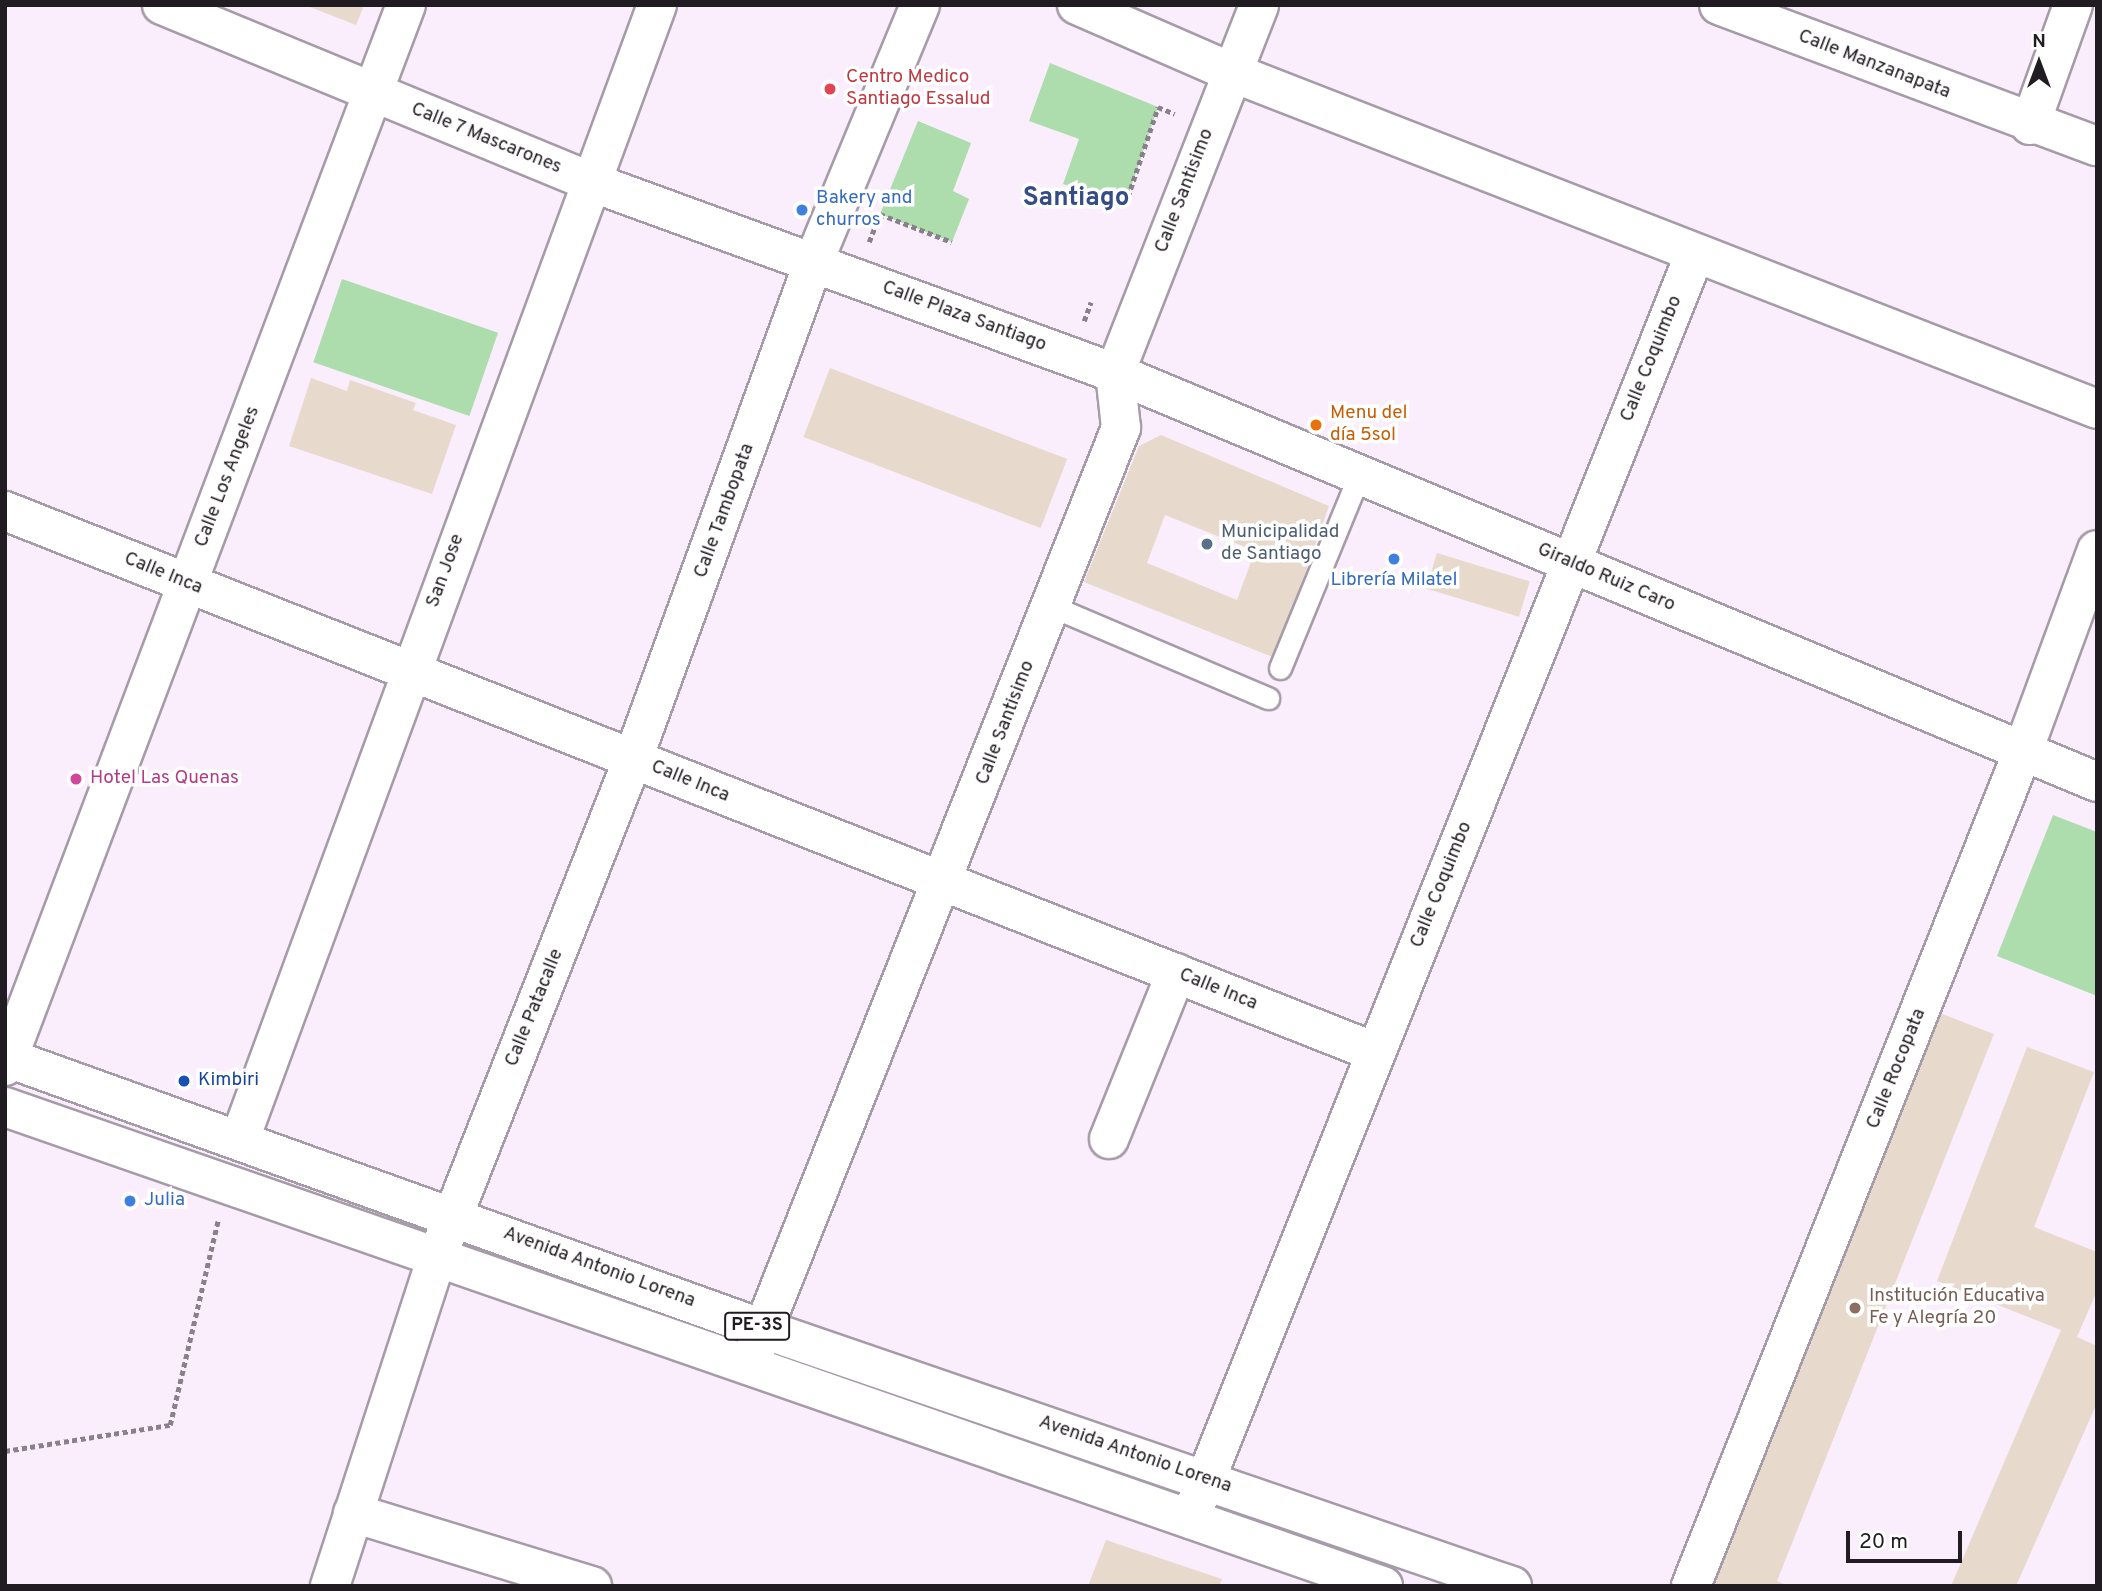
<!DOCTYPE html>
<meta charset="utf-8">
<style>
body{margin:0}
#map{position:relative;width:2102px;height:1591px;overflow:hidden;background:#faedfc;font-family:Overpass,sans-serif}
div>[style]{position:absolute}
.green>*{inset:0;background:#addcad;transform-origin:0 0}
.building>*{inset:0;background:#e7dacc;transform-origin:0 0}
.path>*{height:4.5px;margin-top:-2.25px;transform-origin:0;background:repeating-linear-gradient(90deg,#89818a 0 5px,transparent 0 8.5px)}
.roads{filter:drop-shadow(2px 0 #a69ba8) drop-shadow(-2px 0 #a69ba8) drop-shadow(0 2px #a69ba8) drop-shadow(0 -2px #a69ba8)}
.lane>*{height:21px;margin:-10.5px;padding:0 10.5px;transform-origin:10.5px;border-radius:10.5px;background:#fff}
.street>*{height:38px;margin:-19px;padding:0 19px;transform-origin:19px;border-radius:19px;background:#fff}
.highway>*{height:38px;margin:-19px;padding:0 19px;transform-origin:19px;border-radius:19px;background:#fff}
.dots>*{width:19px;height:19px;translate:-50% -50%;box-sizing:border-box;border:4px solid #fff;border-radius:50%}
span{translate:-50% -50%;white-space:nowrap;text-align:center;line-height:1.15;-webkit-text-stroke:7px #fff;paint-order:stroke}
.shield-label span{padding:2px 5px;background:#fff;border:2px solid;border-radius:5px;-webkit-text-stroke-width:0}
.shield-label{font-size:18px;color:#211c21;font-weight:700}
.street-label{font-size:19px;color:#211c21}
.health-label{font-size:19px;color:#be3a42}
.left{translate:0 -50%;text-align:left}
.shop-label{font-size:19px;color:#366cbe}
.food-label{font-size:19px;color:#c56008}
.service-label{font-size:19px;color:#4e5e75}
.hotel-label{font-size:19px;color:#b23c85}
.transit-label{font-size:19px;color:#164399}
.education-label{font-size:19px;color:#785e54}
.district-label{font-size:26px;color:#354c85;font-weight:700}
.frame{position:absolute;inset:0;border:7px solid #211c21;pointer-events:none}
.north{position:absolute;left:2004px;top:28px;width:70px;height:70px;-webkit-text-stroke:5px #fff;paint-order:stroke;rotate:0deg;font-size:19px;font-weight:700;line-height:28px;text-align:center;color:#211c21}
.north::after{content:'';display:block;margin:auto;width:24px;height:32px;background:#211c21;clip-path:polygon(50% 0,100% 100%,50% 72%,0 100%)}
.scale{position:absolute;left:1846px;top:1531px;width:116px;height:32px;box-sizing:border-box;border:4px solid #211c21;border-top:0;padding-left:9px;font-size:21px;line-height:24px;white-space:nowrap;color:#211c21;-webkit-text-stroke:5px #fff;paint-order:stroke}
</style>
<div id="map">
<div class="green">
<i style="clip-path:polygon(1050px 63px,1158px 107px,1125px 205px,1063px 184px,1079px 139px,1029px 121px)"></i>
<i style="clip-path:polygon(918px 121px,971px 143px,953px 191px,969px 199px,952px 242px,880px 214px)"></i>
<i style="left:342px;top:279px;width:165px;height:88px;rotate:19deg"></i>
<i style="clip-path:polygon(2053px 815px,2097px 832px,2097px 996px,1997px 956px)"></i>
</div>
<div class="building">
<i style="clip-path:polygon(305px 5px,364px 5px,356px 25px)"></i>
<i style="left:830px;top:368px;width:254px;height:74px;rotate:21deg"></i>
<i style="clip-path:polygon(311px 378px,347px 391px,350px 380px,416px 403px,413px 410px,456px 425px,432px 494px,289px 446px)"></i>
<i style="clip-path:polygon(evenodd,1161px 435px,1329px 506px,1275px 658px,1084px 582px,1139px 446px,1161px 435px,1165px 515px,1255px 551px,1237px 600px,1147px 563px,1165px 515px)"></i>
<i style="left:1437px;top:553px;width:97px;height:37px;rotate:17deg"></i>
<i style="clip-path:polygon(1937px 1012px,1994px 1034px,1777px 1581px,1788px 1586px,1708px 1586px)"></i>
<i style="clip-path:polygon(2027px 1047px,2094px 1072px,2034px 1227px,2097px 1252px,2097px 1291px,2077px 1337px,2097px 1346px,2097px 1403px,2016px 1586px,1951px 1586px,2061px 1330px,1937px 1281px)"></i>
<i style="clip-path:polygon(1106px 1540px,1222px 1579px,1219px 1586px,1088px 1586px)"></i>
</div>
<div class="path">
<i style="left:1125px;top:205px;width:103px;rotate:-71.4deg"></i>
<i style="left:1158px;top:107px;width:18px;rotate:22deg"></i>
<i style="left:869px;top:242px;width:30px;rotate:-69deg"></i>
<i style="left:880px;top:214px;width:77px;rotate:21.3deg"></i>
<i style="left:1084px;top:321px;width:20px;rotate:-70deg"></i>
<i style="left:5px;top:1451px;width:167px;rotate:-9deg"></i>
<i style="left:170px;top:1425px;width:211px;rotate:-76.8deg"></i>
</div>
<div class="roads">
<div class="lane">
<i style="left:1051px;top:606px;width:236px;rotate:23deg"></i>
<i style="left:1280px;top:668px;width:209px;rotate:-67.7deg"></i>
</div>
<div class="street">
<i style="left:162px;top:5px;width:464px;rotate:22.4deg"></i>
<i style="left:591px;top:182px;width:558px;rotate:20.03deg"></i>
<i style="left:1115px;top:373px;width:1064px;rotate:22.61deg"></i>
<i style="left:1077px;top:5px;width:168px;rotate:23.5deg"></i>
<i style="left:1231px;top:72px;width:929px;rotate:21.26deg"></i>
<i style="left:1719px;top:5px;width:403px;rotate:20.5deg"></i>
<i style="left:2030px;top:125px;width:127px;rotate:-70.3deg"></i>
<i style="left:5px;top:511px;width:1473px;rotate:21.55deg"></i>
<i style="left:5px;top:1066px;width:1134px;rotate:-69.3deg"></i>
<i style="left:240px;top:1139px;width:1208px;rotate:-69.81deg"></i>
<i style="left:1109px;top:1139px;width:179px;rotate:-68deg"></i>
<i style="left:751px;top:1360px;width:1003px;rotate:-68.35deg"></i>
<i style="left:1121px;top:428px;width:55px;rotate:-96.2deg"></i>
<i style="left:1115px;top:373px;width:395px;rotate:-68.6deg"></i>
<i style="left:353px;top:1513px;width:250px;rotate:17deg"></i>
<i style="left:1190px;top:1519px;width:1363px;rotate:-68.25deg"></i>
<i style="left:330px;top:1586px;width:346px;rotate:-72deg"></i>
<i style="left:437px;top:1257px;width:535px;rotate:-68.52deg"></i>
<i style="left:633px;top:759px;width:530px;rotate:-70.03deg"></i>
<i style="left:814px;top:261px;width:277px;rotate:-67.5deg"></i>
<i style="left:1691px;top:1586px;width:899px;rotate:-68.32deg"></i>
<i style="left:2023px;top:751px;width:214px;rotate:-69.8deg"></i>
</div>
<div class="highway">
<i style="left:5px;top:1057px;width:805px;rotate:19.74deg"></i>
<i style="left:763px;top:1329px;width:792px;rotate:18.94deg"></i>
<i style="left:5px;top:1107px;width:1459px;rotate:19.17deg"></i>
</div>
</div>
<div class="dots">
<i style="left:830px;top:89px;background:#e0444e"></i>
<i style="left:802px;top:210px;background:#3f7fe0"></i>
<i style="left:1316px;top:425px;background:#e8710a"></i>
<i style="left:1207px;top:544px;background:#5c6f8a"></i>
<i style="left:1394px;top:559px;background:#3f7fe0"></i>
<i style="left:76px;top:779px;background:#d1479c"></i>
<i style="left:184px;top:1081px;background:#1a4fb4"></i>
<i style="left:130px;top:1201px;background:#3f7fe0"></i>
<i style="left:1855px;top:1308px;background:#8d6e63"></i>
</div>
<div class="shield-label">
<span style="left:757px;top:1326px">PE-3S</span>
</div>
<div class="street-label">
<span style="left:1874px;top:65px;rotate:21deg">Calle Manzanapata</span>
<span style="left:486px;top:139px;rotate:22deg">Calle 7 Mascarones</span>
<span style="left:1185px;top:191px;rotate:-69deg">Calle Santisimo</span>
<span style="left:964px;top:317px;rotate:20deg">Calle Plaza Santiago</span>
<span style="left:1652px;top:359px;rotate:-68deg">Calle Coquimbo</span>
<span style="left:228px;top:477px;rotate:-69deg">Calle Los Angeles</span>
<span style="left:725px;top:511px;rotate:-70deg">Calle Tambopata</span>
<span style="left:446px;top:571px;rotate:-70deg">San Jose</span>
<span style="left:163px;top:574px;rotate:22deg">Calle Inca</span>
<span style="left:1606px;top:578px;rotate:23deg">Giraldo Ruiz Caro</span>
<span style="left:1006px;top:723px;rotate:-69deg">Calle Santisimo</span>
<span style="left:690px;top:782px;rotate:22deg">Calle Inca</span>
<span style="left:1442px;top:885px;rotate:-68deg">Calle Coquimbo</span>
<span style="left:1218px;top:990px;rotate:22deg">Calle Inca</span>
<span style="left:535px;top:1008px;rotate:-68deg">Calle Patacalle</span>
<span style="left:1897px;top:1069px;rotate:-68deg">Calle Rocopata</span>
<span style="left:599px;top:1268px;rotate:20deg">Avenida Antonio Lorena</span>
<span style="left:1135px;top:1455px;rotate:19deg">Avenida Antonio Lorena</span>
</div>
<div class="health-label">
<span class="left" style="left:846px;top:89px">Centro Medico<br>Santiago Essalud</span>
</div>
<div class="shop-label">
<span class="left" style="left:816px;top:210px">Bakery and<br>churros</span>
<span style="left:1394px;top:581px">Librería Milatel</span>
<span class="left" style="left:144px;top:1201px">Julia</span>
</div>
<div class="food-label">
<span class="left" style="left:1330px;top:425px">Menu del<br>día 5sol</span>
</div>
<div class="service-label">
<span class="left" style="left:1221px;top:544px">Municipalidad<br>de Santiago</span>
</div>
<div class="hotel-label">
<span class="left" style="left:90px;top:779px">Hotel Las Quenas</span>
</div>
<div class="transit-label">
<span class="left" style="left:198px;top:1081px">Kimbiri</span>
</div>
<div class="education-label">
<span class="left" style="left:1869px;top:1308px">Institución Educativa<br>Fe y Alegría 20</span>
</div>
<div class="district-label">
<span style="left:1076px;top:199px">Santiago</span>
</div>
<div class="frame"></div>
<div class="north">N</div>
<div class="scale">20 m</div>
</div>
